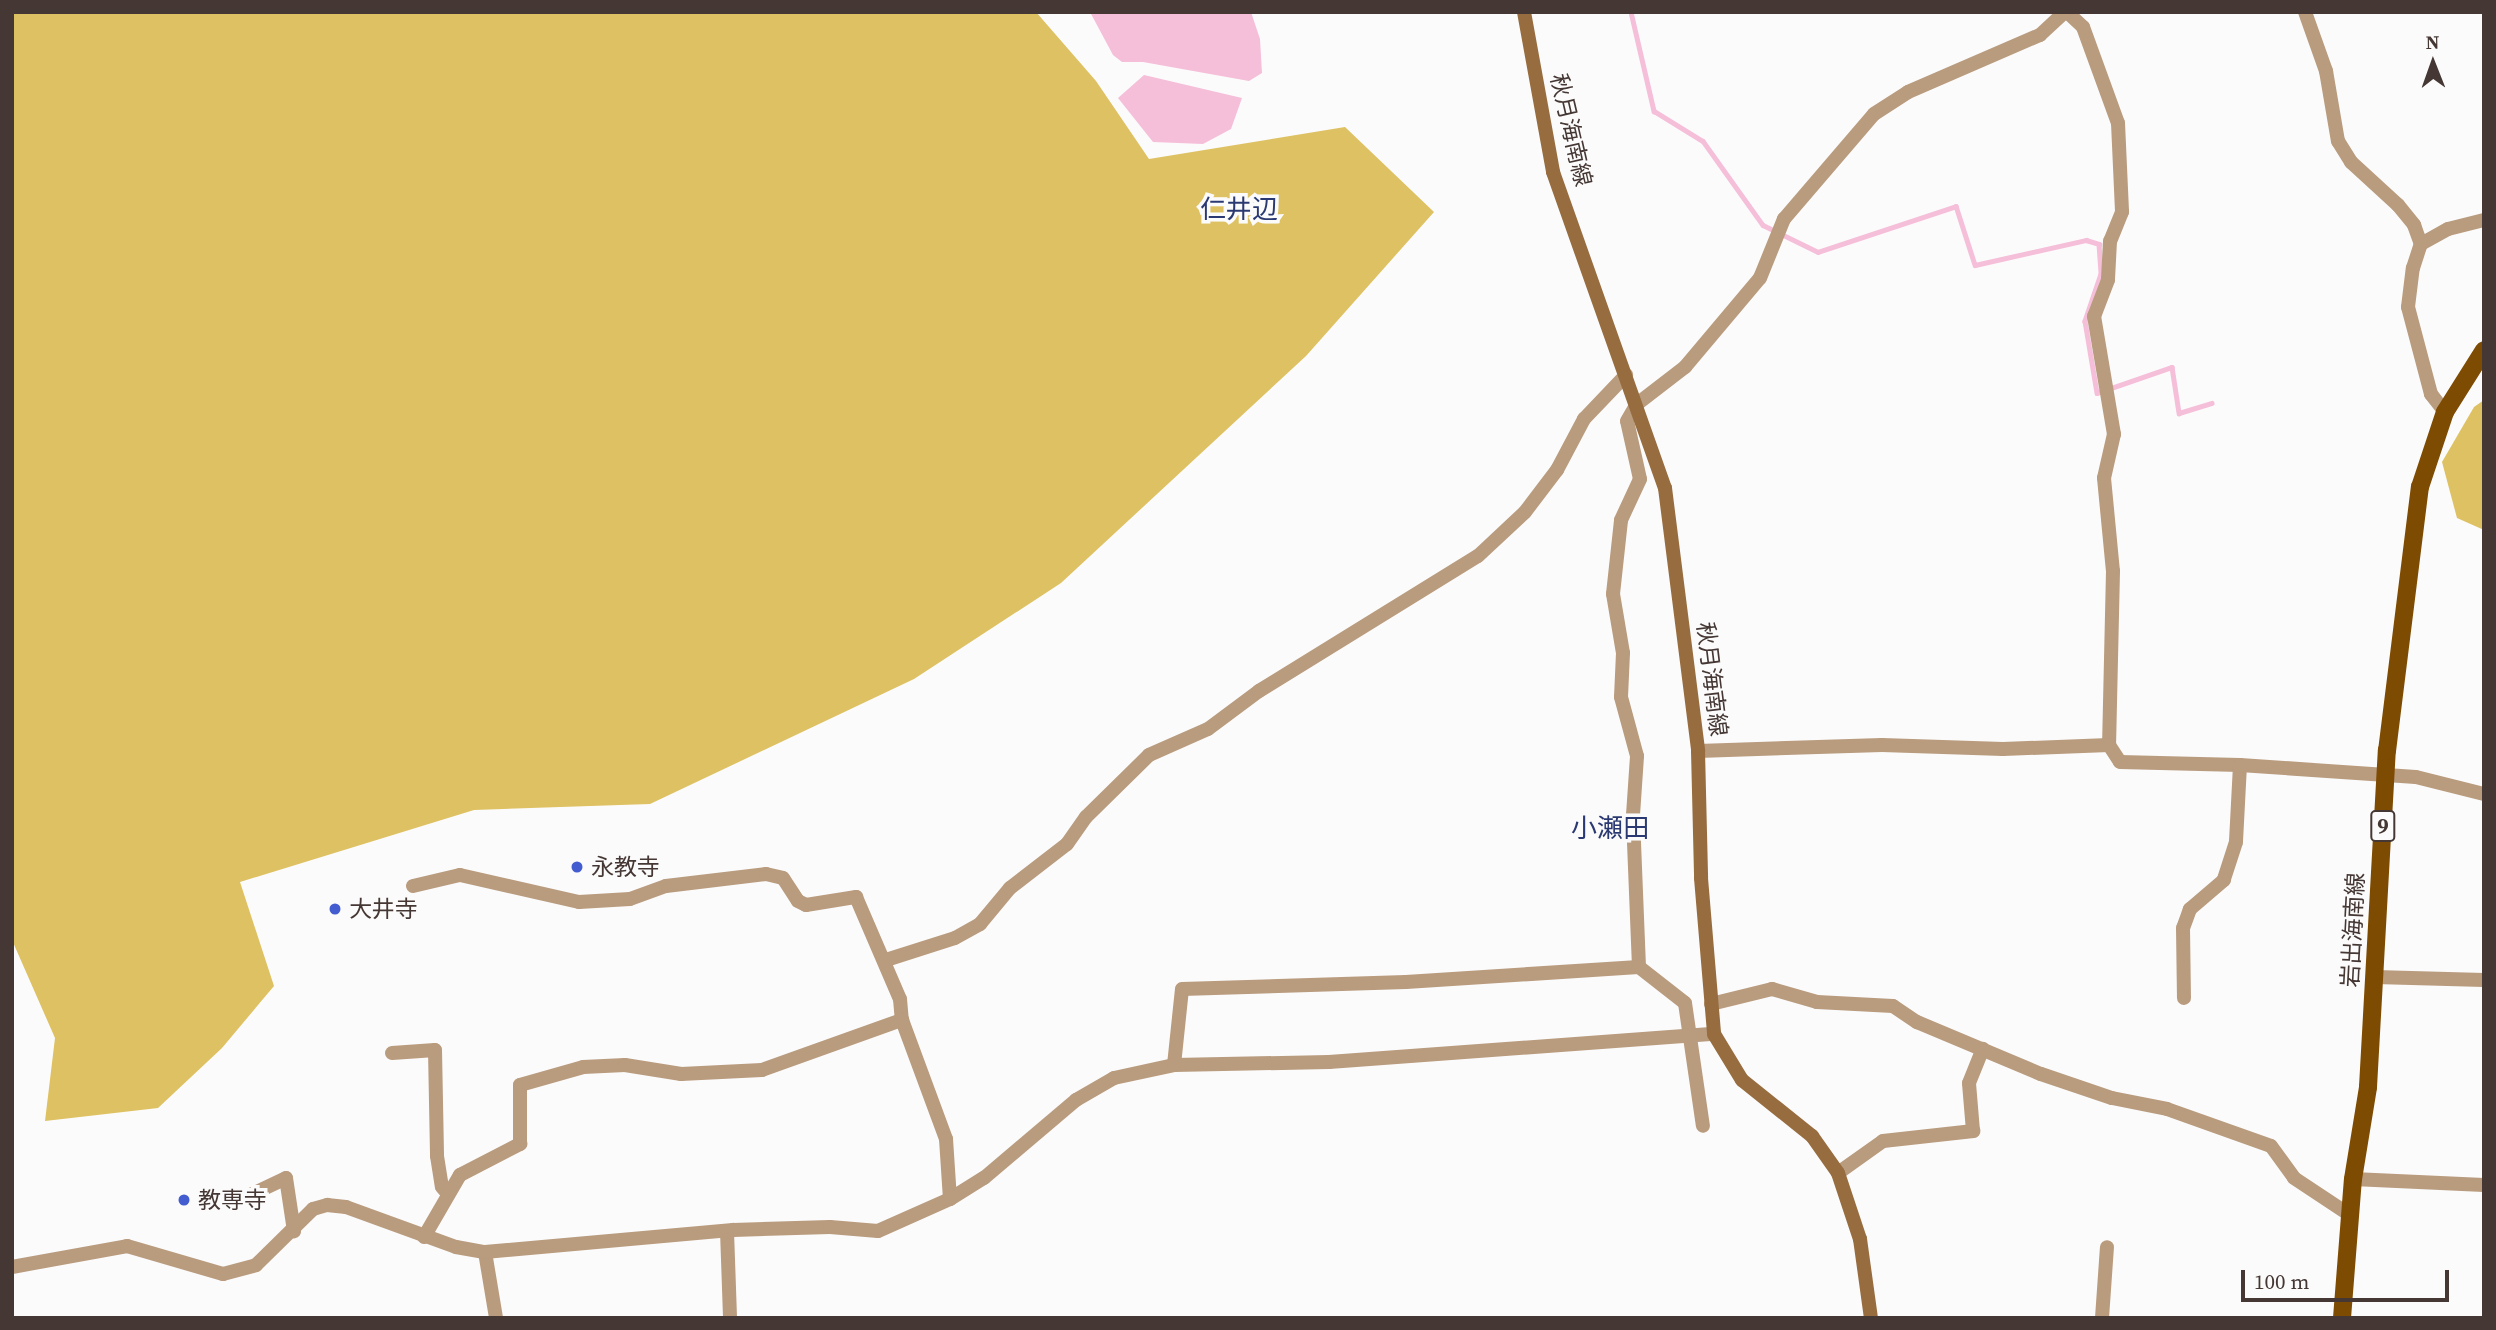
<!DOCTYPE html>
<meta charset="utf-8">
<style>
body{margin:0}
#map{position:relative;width:2496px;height:1330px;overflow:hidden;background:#fbfbfb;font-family:"Source Serif 4","Noto Sans JP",serif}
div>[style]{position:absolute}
.forest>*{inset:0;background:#dec162}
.water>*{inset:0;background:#f5bed9}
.stream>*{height:4.5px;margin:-2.25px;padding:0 2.25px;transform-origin:2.25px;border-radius:2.25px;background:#f5bed9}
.minor>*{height:14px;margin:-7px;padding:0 7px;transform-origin:7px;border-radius:7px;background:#b99b7e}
.secondary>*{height:14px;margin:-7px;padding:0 7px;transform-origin:7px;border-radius:7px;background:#976d40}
.primary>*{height:18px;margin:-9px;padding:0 9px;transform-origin:9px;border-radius:9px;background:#7e4b02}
.dots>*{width:19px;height:19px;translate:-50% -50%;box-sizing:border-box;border:4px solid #fbfbfb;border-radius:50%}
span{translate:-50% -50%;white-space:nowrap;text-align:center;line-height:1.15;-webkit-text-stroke:7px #fbfbfb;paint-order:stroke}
.shield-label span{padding:2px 5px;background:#fbfbfb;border:2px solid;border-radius:5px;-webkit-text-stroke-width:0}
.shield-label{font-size:21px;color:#453834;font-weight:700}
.street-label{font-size:23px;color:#453834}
.poi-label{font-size:23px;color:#453834}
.left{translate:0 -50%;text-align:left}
.quarter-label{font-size:26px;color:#2a3972}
.frame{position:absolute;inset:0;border:14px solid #453834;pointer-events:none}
.north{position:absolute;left:2398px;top:28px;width:70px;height:70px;-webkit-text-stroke:5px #fbfbfb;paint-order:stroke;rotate:359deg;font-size:19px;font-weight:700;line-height:28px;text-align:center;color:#453834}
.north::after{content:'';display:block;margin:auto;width:24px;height:32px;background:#453834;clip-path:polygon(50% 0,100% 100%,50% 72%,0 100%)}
.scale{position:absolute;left:2241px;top:1270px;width:208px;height:32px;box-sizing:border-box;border:4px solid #453834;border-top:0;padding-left:9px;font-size:21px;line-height:24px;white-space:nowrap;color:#453834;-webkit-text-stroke:5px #fbfbfb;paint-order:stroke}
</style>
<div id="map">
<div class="forest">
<i style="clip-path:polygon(12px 12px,1036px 12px,1096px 81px,1149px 159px,1345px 127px,1434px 212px,1306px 356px,1061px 583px,914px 679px,650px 804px,474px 810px,240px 882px,274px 986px,222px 1048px,158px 1108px,45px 1121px,55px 1038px,12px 940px)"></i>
<i style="clip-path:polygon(2484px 400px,2484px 530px,2457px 518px,2442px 462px,2474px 407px)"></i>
</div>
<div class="water">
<i style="clip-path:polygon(1090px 12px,1251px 12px,1260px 39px,1262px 73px,1249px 81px,1143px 62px,1122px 62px,1113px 55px)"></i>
<i style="clip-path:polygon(1144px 75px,1242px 98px,1231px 129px,1203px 144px,1153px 142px,1118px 98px)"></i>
</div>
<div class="stream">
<i style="left:1631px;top:12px;width:102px;rotate:76.9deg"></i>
<i style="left:1654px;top:111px;width:57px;rotate:31.5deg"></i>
<i style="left:1703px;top:141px;width:103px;rotate:54.5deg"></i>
<i style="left:1763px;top:225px;width:61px;rotate:26.1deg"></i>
<i style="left:1818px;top:252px;width:145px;rotate:-18.4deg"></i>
<i style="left:1956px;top:206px;width:62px;rotate:72.1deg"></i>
<i style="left:1975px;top:265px;width:114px;rotate:-12.7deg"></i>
<i style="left:2086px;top:240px;width:14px;rotate:17deg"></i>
<i style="left:2099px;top:244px;width:30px;rotate:86deg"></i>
<i style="left:2101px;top:274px;width:50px;rotate:108.8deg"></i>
<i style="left:2085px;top:321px;width:73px;rotate:80.5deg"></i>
<i style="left:2097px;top:393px;width:79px;rotate:-19.1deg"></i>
<i style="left:2172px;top:367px;width:47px;rotate:81.3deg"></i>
<i style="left:2179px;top:413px;width:34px;rotate:-17deg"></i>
</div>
<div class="minor">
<i style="left:2067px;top:12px;width:22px;rotate:43deg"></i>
<i style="left:2083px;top:27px;width:102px;rotate:70deg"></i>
<i style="left:2118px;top:123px;width:89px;rotate:87.4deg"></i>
<i style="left:2122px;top:212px;width:31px;rotate:112deg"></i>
<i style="left:2110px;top:241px;width:39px;rotate:93deg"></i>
<i style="left:2108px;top:280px;width:39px;rotate:111deg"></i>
<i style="left:2094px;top:316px;width:120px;rotate:80.4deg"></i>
<i style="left:2114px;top:434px;width:45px;rotate:102.8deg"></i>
<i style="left:2104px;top:478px;width:93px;rotate:84.5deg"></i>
<i style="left:2113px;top:571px;width:174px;rotate:91.3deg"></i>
<i style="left:2109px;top:745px;width:20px;rotate:57deg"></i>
<i style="left:2120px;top:762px;width:120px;rotate:1.4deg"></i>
<i style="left:2240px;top:765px;width:77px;rotate:93deg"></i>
<i style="left:2236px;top:842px;width:40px;rotate:108deg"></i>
<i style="left:2224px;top:880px;width:45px;rotate:139.5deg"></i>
<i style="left:2190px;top:909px;width:20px;rotate:110deg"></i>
<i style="left:2183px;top:928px;width:70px;rotate:89.2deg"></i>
<i style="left:2305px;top:12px;width:63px;rotate:70.4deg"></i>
<i style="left:2326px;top:71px;width:71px;rotate:80.3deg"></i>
<i style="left:2338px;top:141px;width:25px;rotate:58deg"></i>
<i style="left:2351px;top:162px;width:64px;rotate:42.5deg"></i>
<i style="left:2398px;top:205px;width:26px;rotate:51deg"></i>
<i style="left:2414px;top:225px;width:20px;rotate:70deg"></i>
<i style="left:2445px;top:412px;width:23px;rotate:-128deg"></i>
<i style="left:2431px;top:394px;width:90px;rotate:-104.8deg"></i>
<i style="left:2408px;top:307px;width:39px;rotate:-83deg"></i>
<i style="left:2413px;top:268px;width:25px;rotate:-72deg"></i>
<i style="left:2421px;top:244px;width:31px;rotate:-29deg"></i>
<i style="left:2448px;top:229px;width:37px;rotate:-14deg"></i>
<i style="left:1698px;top:751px;width:184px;rotate:-1.9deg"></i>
<i style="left:1882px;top:745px;width:121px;rotate:1.9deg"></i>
<i style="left:2003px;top:749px;width:106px;rotate:-2.2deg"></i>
<i style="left:2240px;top:765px;width:176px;rotate:3.9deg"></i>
<i style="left:2416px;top:777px;width:70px;rotate:14deg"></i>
<i style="left:413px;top:886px;width:48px;rotate:-13.2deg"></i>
<i style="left:460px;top:875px;width:122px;rotate:12.8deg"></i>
<i style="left:579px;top:902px;width:51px;rotate:-3.4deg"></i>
<i style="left:630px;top:899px;width:38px;rotate:-20deg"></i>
<i style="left:666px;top:886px;width:101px;rotate:-6.8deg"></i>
<i style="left:766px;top:874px;width:17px;rotate:13deg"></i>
<i style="left:783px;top:878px;width:27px;rotate:57deg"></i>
<i style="left:798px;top:901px;width:9px;rotate:27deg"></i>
<i style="left:806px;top:905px;width:51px;rotate:-9.1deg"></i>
<i style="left:856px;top:897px;width:111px;rotate:66.7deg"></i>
<i style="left:900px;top:999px;width:21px;rotate:85deg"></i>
<i style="left:902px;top:1020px;width:127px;rotate:69.7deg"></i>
<i style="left:946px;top:1139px;width:60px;rotate:86.2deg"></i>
<i style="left:886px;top:960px;width:72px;rotate:-17.7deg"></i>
<i style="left:955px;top:938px;width:29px;rotate:-29deg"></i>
<i style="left:980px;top:924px;width:47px;rotate:-50.2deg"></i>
<i style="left:1010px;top:888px;width:72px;rotate:-37.7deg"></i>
<i style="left:1067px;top:844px;width:33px;rotate:-55deg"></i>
<i style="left:1086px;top:817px;width:88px;rotate:-44.5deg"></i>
<i style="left:1149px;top:755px;width:64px;rotate:-23.8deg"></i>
<i style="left:1208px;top:729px;width:64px;rotate:-36.7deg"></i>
<i style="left:1259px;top:691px;width:257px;rotate:-31.7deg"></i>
<i style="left:1478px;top:556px;width:64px;rotate:-43.1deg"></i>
<i style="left:1525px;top:512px;width:53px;rotate:-52.7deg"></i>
<i style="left:1557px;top:470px;width:58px;rotate:-62.1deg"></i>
<i style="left:1584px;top:419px;width:61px;rotate:-46.3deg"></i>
<i style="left:1639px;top:967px;width:152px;rotate:-92.3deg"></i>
<i style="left:1633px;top:815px;width:59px;rotate:-86.1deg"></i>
<i style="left:1637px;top:756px;width:61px;rotate:-105.2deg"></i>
<i style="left:1621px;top:697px;width:44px;rotate:-87.4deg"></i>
<i style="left:1623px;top:653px;width:60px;rotate:-99.6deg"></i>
<i style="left:1613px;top:594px;width:74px;rotate:-83.8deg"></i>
<i style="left:1621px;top:520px;width:45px;rotate:-65.1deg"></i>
<i style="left:1640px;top:479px;width:59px;rotate:-102.6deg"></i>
<i style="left:1627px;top:421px;width:20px;rotate:-60deg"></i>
<i style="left:1637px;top:404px;width:61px;rotate:-37.6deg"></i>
<i style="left:1685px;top:367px;width:116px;rotate:-49.9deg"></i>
<i style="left:1760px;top:278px;width:64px;rotate:-67.9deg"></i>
<i style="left:1784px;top:219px;width:138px;rotate:-49.4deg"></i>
<i style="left:1874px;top:114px;width:40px;rotate:-32.9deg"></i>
<i style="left:1908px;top:92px;width:144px;rotate:-23.4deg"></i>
<i style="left:2040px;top:35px;width:34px;rotate:-43deg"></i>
<i style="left:2375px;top:977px;width:109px;rotate:1.6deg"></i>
<i style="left:1711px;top:1004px;width:63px;rotate:-13.8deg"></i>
<i style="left:1772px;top:989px;width:47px;rotate:16.1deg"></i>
<i style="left:1817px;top:1002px;width:76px;rotate:3deg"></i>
<i style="left:1893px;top:1006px;width:29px;rotate:34deg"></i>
<i style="left:1917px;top:1022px;width:134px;rotate:22.8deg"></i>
<i style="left:2041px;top:1074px;width:75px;rotate:18.7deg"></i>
<i style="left:2112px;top:1098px;width:56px;rotate:11.3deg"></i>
<i style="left:2167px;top:1109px;width:110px;rotate:19.6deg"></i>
<i style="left:2271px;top:1146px;width:39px;rotate:54deg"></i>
<i style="left:2294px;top:1178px;width:67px;rotate:33.5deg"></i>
<i style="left:392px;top:1053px;width:43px;rotate:-4deg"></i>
<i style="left:435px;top:1050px;width:106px;rotate:88.9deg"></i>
<i style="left:437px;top:1156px;width:31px;rotate:81deg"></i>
<i style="left:442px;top:1187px;width:9px;rotate:49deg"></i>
<i style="left:1174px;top:1065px;width:76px;rotate:-84deg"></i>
<i style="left:1182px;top:989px;width:224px;rotate:-1.8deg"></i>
<i style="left:1406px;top:982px;width:233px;rotate:-3.7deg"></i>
<i style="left:1639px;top:967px;width:58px;rotate:38deg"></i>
<i style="left:1685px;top:1003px;width:124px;rotate:81.7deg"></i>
<i style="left:1838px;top:1173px;width:55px;rotate:-35.4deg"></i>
<i style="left:1883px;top:1141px;width:91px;rotate:-6.3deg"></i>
<i style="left:1973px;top:1131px;width:48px;rotate:-94.8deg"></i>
<i style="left:1969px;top:1083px;width:37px;rotate:-68deg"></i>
<i style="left:2353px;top:1179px;width:131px;rotate:2.6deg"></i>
<i style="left:223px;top:1200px;width:25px;rotate:-9deg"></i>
<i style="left:248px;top:1196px;width:42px;rotate:-25.3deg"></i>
<i style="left:286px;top:1178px;width:54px;rotate:81.4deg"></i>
<i style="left:727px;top:1231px;width:87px;rotate:88deg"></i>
<i style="left:424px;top:1237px;width:72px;rotate:-59.9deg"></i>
<i style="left:460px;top:1175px;width:68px;rotate:-27.3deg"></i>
<i style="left:520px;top:1144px;width:59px;rotate:-90deg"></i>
<i style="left:520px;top:1085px;width:66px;rotate:-15.9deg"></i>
<i style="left:583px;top:1067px;width:42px;rotate:-2.7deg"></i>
<i style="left:625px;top:1065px;width:57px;rotate:9.1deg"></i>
<i style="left:681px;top:1074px;width:81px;rotate:-2.8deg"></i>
<i style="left:762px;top:1070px;width:149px;rotate:-19.7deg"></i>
<i style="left:485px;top:1252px;width:67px;rotate:80.5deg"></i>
<i style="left:12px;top:1267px;width:117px;rotate:-10.3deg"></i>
<i style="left:127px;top:1246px;width:100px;rotate:16.3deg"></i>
<i style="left:223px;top:1274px;width:34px;rotate:-15deg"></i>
<i style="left:256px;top:1265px;width:80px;rotate:-44.5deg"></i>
<i style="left:313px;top:1209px;width:15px;rotate:-16deg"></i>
<i style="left:327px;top:1205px;width:19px;rotate:6deg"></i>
<i style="left:346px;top:1207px;width:117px;rotate:20deg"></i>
<i style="left:456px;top:1247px;width:29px;rotate:10deg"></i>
<i style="left:485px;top:1252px;width:249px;rotate:-5.1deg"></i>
<i style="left:733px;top:1230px;width:97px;rotate:-1.8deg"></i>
<i style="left:830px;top:1227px;width:48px;rotate:4.8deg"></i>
<i style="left:878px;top:1231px;width:79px;rotate:-24deg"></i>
<i style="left:950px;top:1199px;width:40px;rotate:-32deg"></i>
<i style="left:984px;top:1178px;width:121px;rotate:-40.3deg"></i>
<i style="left:1076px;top:1100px;width:44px;rotate:-30.1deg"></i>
<i style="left:1114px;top:1078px;width:61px;rotate:-12.2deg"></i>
<i style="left:1174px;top:1065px;width:155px;rotate:-1.1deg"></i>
<i style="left:1329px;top:1062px;width:386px;rotate:-4.2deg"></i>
<i style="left:2102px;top:1318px;width:71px;rotate:-86deg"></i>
</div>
<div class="secondary">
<i style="left:1524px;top:12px;width:163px;rotate:79.7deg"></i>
<i style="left:1553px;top:172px;width:335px;rotate:70.5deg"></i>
<i style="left:1665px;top:488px;width:265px;rotate:82.8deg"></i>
<i style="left:1698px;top:751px;width:127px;rotate:88.6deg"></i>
<i style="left:1701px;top:878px;width:157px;rotate:85.2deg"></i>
<i style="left:1714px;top:1034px;width:54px;rotate:58.7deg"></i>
<i style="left:1742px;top:1080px;width:90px;rotate:38.7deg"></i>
<i style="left:1812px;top:1136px;width:45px;rotate:54.9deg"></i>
<i style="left:1838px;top:1173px;width:70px;rotate:71.6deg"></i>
<i style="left:1860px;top:1239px;width:80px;rotate:82.1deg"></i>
</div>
<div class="primary">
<i style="left:2342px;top:1318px;width:139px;rotate:-85.5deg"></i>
<i style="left:2353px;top:1179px;width:93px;rotate:-80.7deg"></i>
<i style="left:2368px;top:1087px;width:337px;rotate:-86.8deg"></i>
<i style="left:2387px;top:751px;width:266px;rotate:-82.9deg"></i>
<i style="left:2420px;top:487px;width:79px;rotate:-71.6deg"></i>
<i style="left:2445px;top:412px;width:73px;rotate:-57.8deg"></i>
</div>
<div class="dots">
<i style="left:577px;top:867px;background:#435ccf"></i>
<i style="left:335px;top:909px;background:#435ccf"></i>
<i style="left:184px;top:1200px;background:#435ccf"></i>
</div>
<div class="shield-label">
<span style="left:2383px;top:826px">9</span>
</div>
<div class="street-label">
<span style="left:1571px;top:130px;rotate:77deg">秋月海南線</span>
<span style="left:1712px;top:679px;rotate:83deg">秋月海南線</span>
<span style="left:2353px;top:930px;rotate:-87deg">岩出海南線</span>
</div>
<div class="poi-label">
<span class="left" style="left:591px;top:867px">永教寺</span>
<span class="left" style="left:349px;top:909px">大井寺</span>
<span class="left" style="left:198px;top:1200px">教専寺</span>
</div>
<div class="quarter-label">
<span style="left:1239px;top:210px">仁井辺</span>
<span style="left:1610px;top:829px">小瀬田</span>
</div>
<div class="frame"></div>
<div class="north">N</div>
<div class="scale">100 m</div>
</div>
